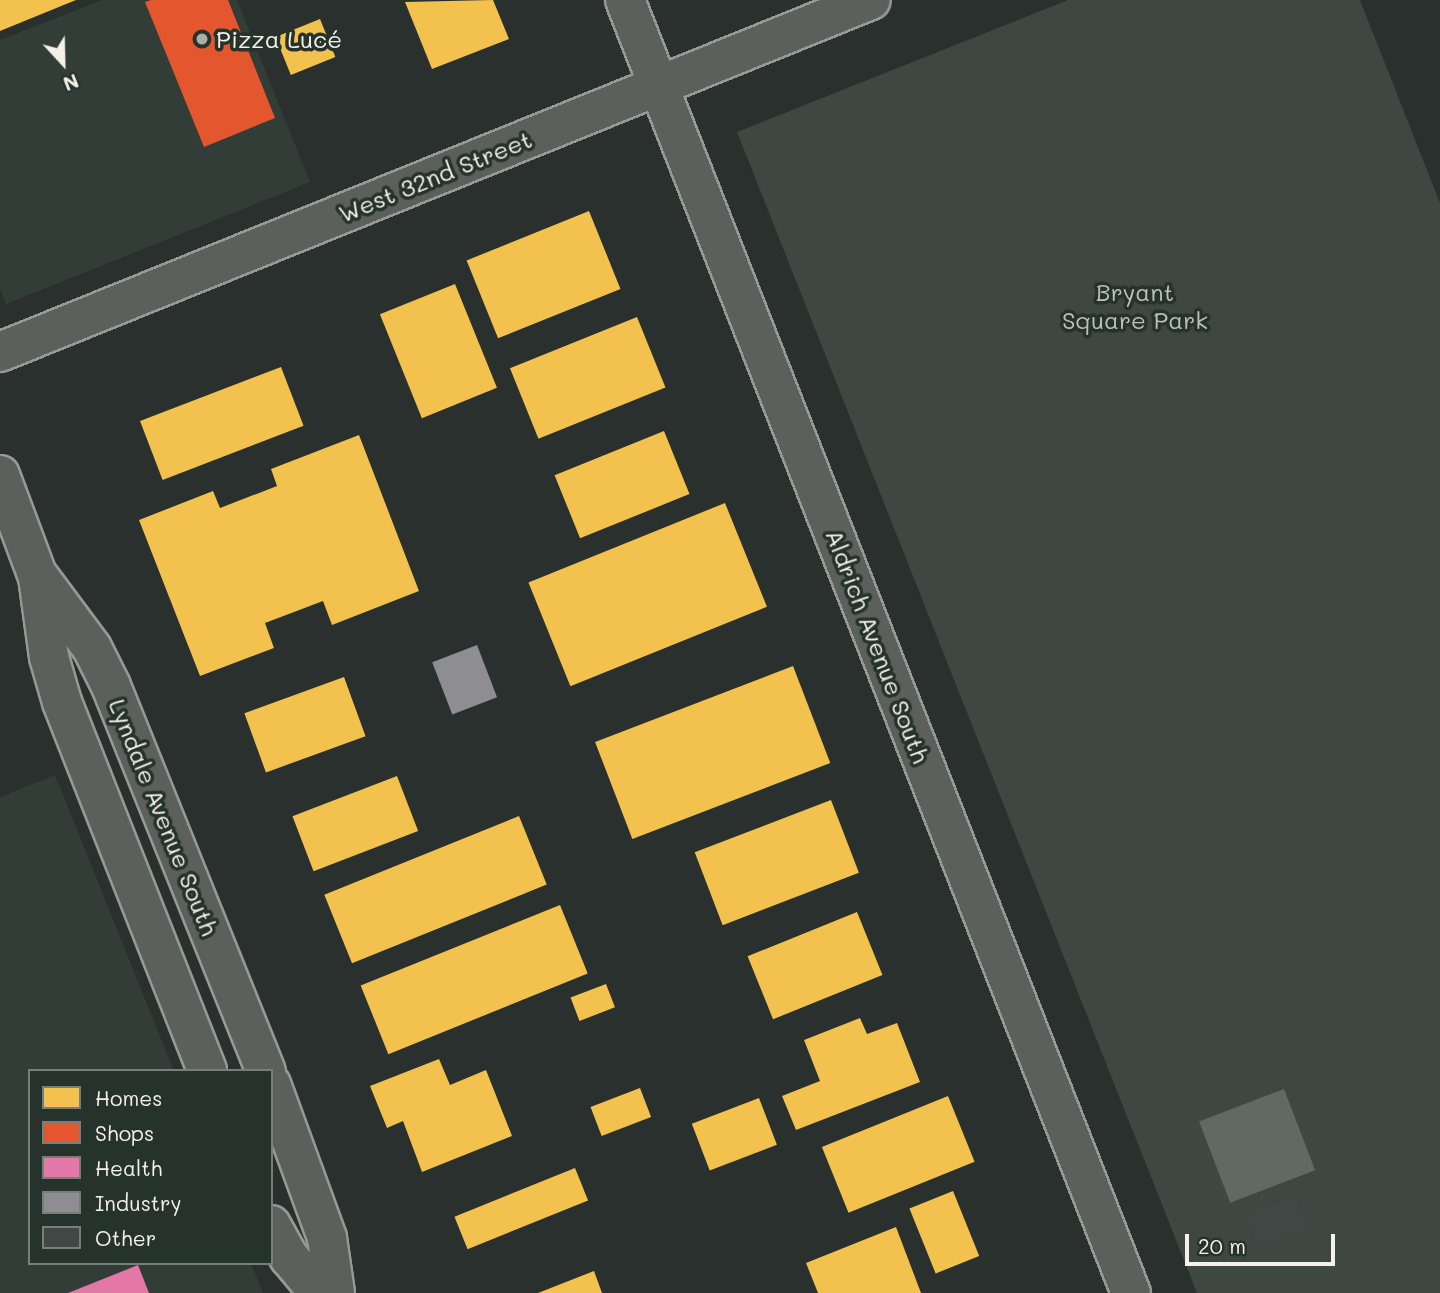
<!DOCTYPE html>
<meta charset="utf-8">
<style>
body{margin:0}
#map{position:relative;width:1440px;height:1293px;overflow:hidden;background:#29302d;font-family:Mali,sans-serif}
div>[style]{position:absolute}
.built>*{inset:0;background:#323d37}
.green>*{inset:0;background:#3e4742}
.water>*{inset:0;background:#616963;transform-origin:0 0}
.homes>*{inset:0;background:#f2c14e;transform-origin:0 0}
.shops>*{inset:0;background:#e4572e}
.health>*{inset:0;background:#e377a8}
.industry>*{inset:0;background:#8d8d92;transform-origin:0 0}
.building>*{inset:0;background:#414744;transform-origin:0 0}
.roads{filter:drop-shadow(2px 0 #969996) drop-shadow(-2px 0 #969996) drop-shadow(0 2px #969996) drop-shadow(0 -2px #969996)}
.street>*{height:38px;margin:-19px;padding:0 19px;transform-origin:19px;border-radius:19px;background:#5c605c}
.secondary>*{height:38px;margin:-19px;padding:0 19px;transform-origin:19px;border-radius:19px;background:#5c605c}
.dots>*{width:19px;height:19px;translate:-50% -50%;box-sizing:border-box;border:4px solid #26332d;border-radius:50%}
span{translate:-50% -50%;white-space:nowrap;text-align:center;line-height:1.15;-webkit-text-stroke:7px #26332d;paint-order:stroke}
.poi-label{font-size:24px;color:#f4f1e8}
.left{translate:0 -50%;text-align:left}
.street-label{font-size:24px;color:#f4f1e8}
.park-label{font-size:24px;color:#bebfb7}
.legend{position:absolute;left:28px;top:1069px;width:245px;height:196px;box-sizing:border-box;background:#26332d;border:2px solid #787f78;margin:0;padding:9px 12px;list-style:none;font-size:21px;color:#f4f1e8}
.legend li{display:flex;align-items:center;gap:14px;height:35px}
.legend b{width:35px;border:2px solid #787f78}
.north{position:absolute;left:28px;top:28px;width:70px;height:70px;-webkit-text-stroke:5px #26332d;paint-order:stroke;rotate:158deg;font-size:19px;font-weight:700;line-height:28px;text-align:center;color:#f4f1e8}
.north::after{content:'';display:block;margin:auto;width:24px;height:32px;background:#f4f1e8;clip-path:polygon(50% 0,100% 100%,50% 72%,0 100%)}
.scale{position:absolute;left:1185px;top:1234px;width:150px;height:32px;box-sizing:border-box;border:4px solid #f4f1e8;border-top:0;padding-left:9px;font-size:21px;line-height:24px;white-space:nowrap;color:#f4f1e8;-webkit-text-stroke:5px #26332d;paint-order:stroke}
</style>
<div id="map">
<div class="built">
<i style="clip-path:polygon(102px 0,237px 0,310px 182px,6px 304px,0 290px,0 40px)"></i>
<i style="clip-path:polygon(55px 775px,174px 1071px,30px 1071px,30px 1263px,251px 1263px,263px 1293px,0 1293px,0 797px)"></i>
</div>
<div class="green">
<i style="clip-path:polygon(1068px 0,1360px 0,1440px 203px,1440px 1293px,1197px 1293px,737px 132px)"></i>
</div>
<div class="water">
<i style="left:1284px;top:1089px;width:87px;height:91px;rotate:69deg"></i>
</div>
<div class="homes">
<i style="clip-path:polygon(0 0,76px 0,0 31px)"></i>
<i style="clip-path:polygon(493px 0,509px 39px,432px 69px,405px 2px)"></i>
<i style="left:320px;top:19px;width:41px;height:48px;rotate:68deg"></i>
<i style="left:589px;top:211px;width:84px;height:132px;rotate:68deg"></i>
<i style="left:455px;top:284px;width:112px;height:81px;rotate:68deg"></i>
<i style="left:637px;top:317px;width:76px;height:137px;rotate:68deg"></i>
<i style="left:281px;top:367px;width:63px;height:151px;rotate:69deg"></i>
<i style="left:664px;top:431px;width:68px;height:118px;rotate:68deg"></i>
<i style="clip-path:polygon(359px 435px,419px 591px,332px 625px,323px 601px,265px 623px,274px 648px,200px 676px,139px 520px,213px 491px,220px 508px,277px 486px,271px 469px)"></i>
<i style="left:725px;top:503px;width:112px;height:212px;rotate:68deg"></i>
<i style="left:793px;top:666px;width:104px;height:212px;rotate:69deg"></i>
<i style="left:344px;top:677px;width:63px;height:106px;rotate:70deg"></i>
<i style="left:397px;top:776px;width:59px;height:112px;rotate:69deg"></i>
<i style="left:831px;top:800px;width:78px;height:146px;rotate:69deg"></i>
<i style="left:519px;top:816px;width:74px;height:210px;rotate:68deg"></i>
<i style="left:560px;top:905px;width:74px;height:215px;rotate:68deg"></i>
<i style="left:857px;top:912px;width:68px;height:118px;rotate:68deg"></i>
<i style="left:606px;top:984px;width:25px;height:38px;rotate:69deg"></i>
<i style="clip-path:polygon(860px 1018px,867px 1034px,897px 1023px,920px 1082px,796px 1130px,782px 1096px,820px 1081px,804px 1040px)"></i>
<i style="clip-path:polygon(439px 1059px,450px 1085px,486px 1070px,512px 1136px,422px 1172px,403px 1121px,387px 1128px,370px 1086px)"></i>
<i style="left:640px;top:1088px;width:31px;height:53px;rotate:69deg"></i>
<i style="left:948px;top:1096px;width:71px;height:136px;rotate:68deg"></i>
<i style="left:759px;top:1098px;width:50px;height:72px;rotate:69deg"></i>
<i style="left:575px;top:1168px;width:35px;height:130px;rotate:68deg"></i>
<i style="left:953px;top:1191px;width:70px;height:47px;rotate:68deg"></i>
<i style="clip-path:polygon(896px 1227px,921px 1293px,818px 1293px,806px 1263px)"></i>
<i style="clip-path:polygon(594px 1271px,602px 1293px,538px 1293px)"></i>
</div>
<div class="shops">
<i style="clip-path:polygon(151px 0,228px 0,275px 118px,204px 147px,145px 2px)"></i>
</div>
<div class="health">
<i style="clip-path:polygon(138px 1265px,149px 1293px,68px 1293px)"></i>
</div>
<div class="industry">
<i style="left:477px;top:645px;width:56px;height:48px;rotate:69deg"></i>
</div>
<div class="building">
<i style="left:1296px;top:1197px;width:30px;height:54px;rotate:69deg"></i>
</div>
<div class="roads">
<div class="street">
<i style="left:625px;top:0;width:1388px;rotate:68.63deg"></i>
<i style="left:0;top:352px;width:939px;rotate:-22.01deg"></i>
</div>
<div class="secondary">
<i style="left:0;top:475px;width:109px;rotate:69.6deg"></i>
<i style="left:38px;top:577px;width:81px;rotate:82.2deg"></i>
<i style="left:49px;top:657px;width:47px;rotate:73.9deg"></i>
<i style="left:62px;top:702px;width:396px;rotate:68.5deg"></i>
<i style="left:40px;top:578px;width:87px;rotate:53.4deg"></i>
<i style="left:92px;top:648px;width:42px;rotate:63.4deg"></i>
<i style="left:111px;top:686px;width:415px;rotate:68.1deg"></i>
<i style="left:271px;top:1084px;width:164px;rotate:70deg"></i>
<i style="left:327px;top:1238px;width:56px;rotate:81.7deg"></i>
<i style="left:271px;top:1225px;width:37px;rotate:61deg"></i>
<i style="left:289px;top:1257px;width:47px;rotate:50.2deg"></i>
</div>
</div>
<div class="dots">
<i style="left:202px;top:39px;background:#adada7"></i>
</div>
<div class="poi-label">
<span class="left" style="left:216px;top:39px">Pizza Lucé</span>
</div>
<div class="street-label">
<span style="left:435px;top:176px;rotate:-22deg">West 32nd Street</span>
<span style="left:878px;top:646px;rotate:69deg">Aldrich Avenue South</span>
<span style="left:164px;top:817px;rotate:68deg">Lyndale Avenue South</span>
</div>
<div class="park-label">
<span style="left:1135px;top:306px">Bryant<br>Square Park</span>
</div>
<ul class="legend">
<li><b style="height:19px;background:#f2c14e"></b>Homes</li>
<li><b style="height:19px;background:#e4572e"></b>Shops</li>
<li><b style="height:19px;background:#e377a8"></b>Health</li>
<li><b style="height:19px;background:#8d8d92"></b>Industry</li>
<li><b style="height:19px;background:#414744"></b>Other</li>
</ul>
<div class="north">N</div>
<div class="scale">20 m</div>
</div>
